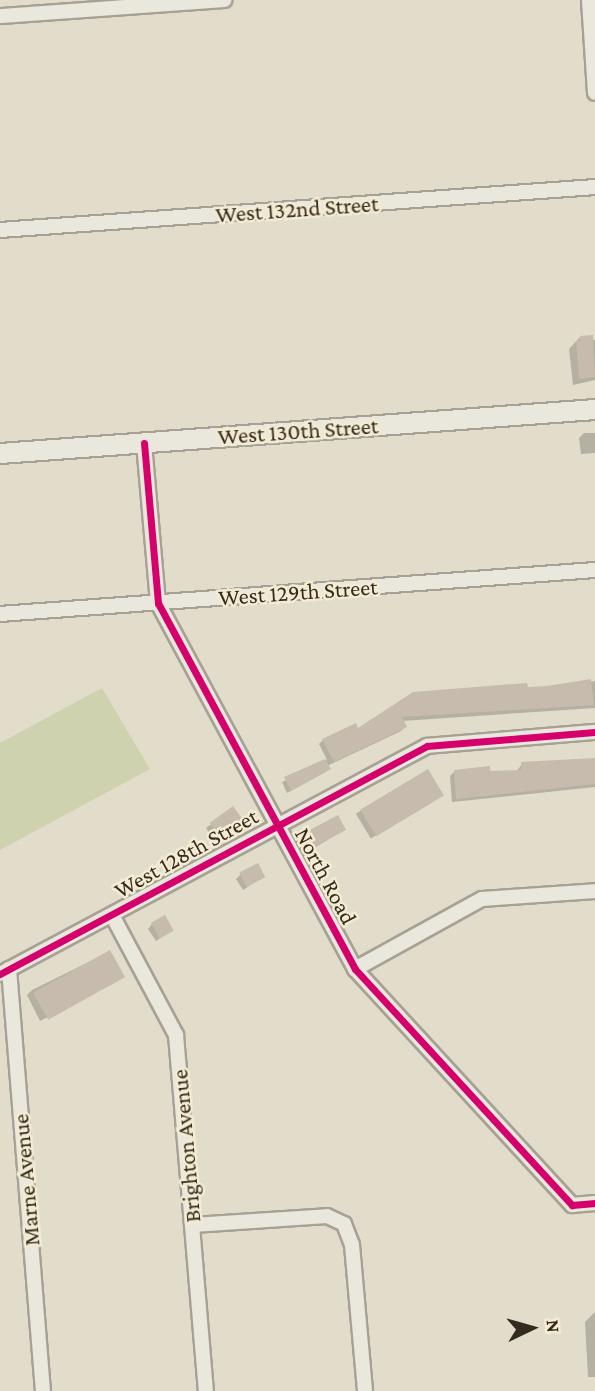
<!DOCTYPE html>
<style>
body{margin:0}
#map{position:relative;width:595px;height:1391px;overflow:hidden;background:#e2dccb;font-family:"Crimson Pro",serif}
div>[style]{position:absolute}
.green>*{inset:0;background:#cfd2ae}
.shadow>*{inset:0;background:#0003;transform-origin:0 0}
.building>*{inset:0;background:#c6bbac;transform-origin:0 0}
.roads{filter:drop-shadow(2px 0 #a7a195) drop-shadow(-2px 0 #a7a195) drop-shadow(0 2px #a7a195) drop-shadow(0 -2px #a7a195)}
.street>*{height:14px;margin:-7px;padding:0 7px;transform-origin:7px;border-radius:7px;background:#eae7dd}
.secondary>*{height:19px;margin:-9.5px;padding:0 9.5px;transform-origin:9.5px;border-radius:9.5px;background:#eae7dd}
.cycleway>*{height:7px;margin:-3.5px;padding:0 3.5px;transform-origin:3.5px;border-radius:3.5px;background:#d6006c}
span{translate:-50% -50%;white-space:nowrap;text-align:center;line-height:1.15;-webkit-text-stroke:5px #f3ebd2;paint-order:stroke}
.street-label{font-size:23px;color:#352a1e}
.north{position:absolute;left:497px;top:1293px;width:70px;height:70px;-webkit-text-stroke:5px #f3ebd2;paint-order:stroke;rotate:85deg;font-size:19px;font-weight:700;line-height:28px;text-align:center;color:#352a1e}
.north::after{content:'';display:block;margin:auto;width:24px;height:32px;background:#352a1e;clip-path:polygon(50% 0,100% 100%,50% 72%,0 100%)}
</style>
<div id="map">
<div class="green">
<i style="clip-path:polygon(102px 688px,150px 769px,0 850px,0 743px)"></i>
</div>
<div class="shadow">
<i style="clip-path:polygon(580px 337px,595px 340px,595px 380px,573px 385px,569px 349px)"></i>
<i style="clip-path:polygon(584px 433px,595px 433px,595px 453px,581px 454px,579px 438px)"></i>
<i style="clip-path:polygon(595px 681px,595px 708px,402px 721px,405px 727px,401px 731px,327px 766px,325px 772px,287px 793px,282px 782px,327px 760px,319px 744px,323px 740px,357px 730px,414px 694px,576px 686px)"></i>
<i style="clip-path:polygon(595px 761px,595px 787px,452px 802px,450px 776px,455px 771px,517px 771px,522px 764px)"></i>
<i style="left:427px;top:771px;width:29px;height:83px;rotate:59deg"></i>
<i style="clip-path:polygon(233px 808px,236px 824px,213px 840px,206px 828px)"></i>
<i style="clip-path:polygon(344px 830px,311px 850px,305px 838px,309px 833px)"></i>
<i style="clip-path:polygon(241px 874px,263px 877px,243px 890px,236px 879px)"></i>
<i style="clip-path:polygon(152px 924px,172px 930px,156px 941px,148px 929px)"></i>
<i style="clip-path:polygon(109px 952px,123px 977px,118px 981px,40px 1021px,27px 995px,32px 990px)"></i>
<i style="clip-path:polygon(595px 1312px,595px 1377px,588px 1377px,585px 1322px)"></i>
</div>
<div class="building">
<i style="clip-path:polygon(593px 335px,595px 377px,579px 379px,576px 341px,580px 341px,580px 336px)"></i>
<i style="clip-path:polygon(591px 679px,594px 705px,402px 717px,407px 727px,334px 762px,322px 739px,356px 723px,358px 728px,413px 692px,527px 683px,528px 687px,547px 686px)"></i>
<i style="clip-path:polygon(595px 758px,595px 784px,456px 799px,454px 770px,490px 766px,490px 771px,521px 770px,521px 762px)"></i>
<i style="clip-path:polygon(325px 759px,331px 769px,291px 791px,284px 777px)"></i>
<i style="left:428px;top:769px;width:31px;height:79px;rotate:59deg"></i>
<i style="left:233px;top:806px;width:17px;height:29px;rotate:54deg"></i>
<i style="left:338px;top:815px;width:17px;height:34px;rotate:62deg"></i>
<i style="left:258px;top:863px;width:16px;height:21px;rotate:63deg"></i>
<i style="left:165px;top:915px;width:18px;height:16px;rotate:61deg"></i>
<i style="left:110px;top:950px;width:31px;height:88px;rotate:61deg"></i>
</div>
<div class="roads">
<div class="street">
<i style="left:589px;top:0;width:93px;rotate:86.3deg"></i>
<i style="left:0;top:16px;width:225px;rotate:-4.1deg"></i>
<i style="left:0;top:230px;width:597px;rotate:-4.13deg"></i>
<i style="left:144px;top:443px;width:161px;rotate:85deg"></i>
<i style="left:158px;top:603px;width:416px;rotate:61.7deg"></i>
<i style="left:355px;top:969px;width:321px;rotate:47.4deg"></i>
<i style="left:572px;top:1205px;width:23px;rotate:-5deg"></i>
<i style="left:0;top:614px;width:597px;rotate:-4.23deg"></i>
<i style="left:113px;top:917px;width:134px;rotate:61.9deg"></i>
<i style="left:176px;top:1035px;width:357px;rotate:85.2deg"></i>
<i style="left:9px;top:969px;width:423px;rotate:85.4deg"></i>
<i style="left:355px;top:969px;width:145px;rotate:-28.9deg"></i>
<i style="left:482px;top:899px;width:113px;rotate:-4deg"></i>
<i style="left:0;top:974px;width:484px;rotate:-28.1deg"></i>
<i style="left:427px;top:746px;width:169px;rotate:-4.8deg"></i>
<i style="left:193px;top:1225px;width:134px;rotate:-3.8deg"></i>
<i style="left:327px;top:1216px;width:19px;rotate:25deg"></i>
<i style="left:344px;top:1224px;width:22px;rotate:69deg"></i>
<i style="left:352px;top:1245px;width:147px;rotate:84.9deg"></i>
</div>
<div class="secondary">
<i style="left:0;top:453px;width:597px;rotate:-4.23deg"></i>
</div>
</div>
<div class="cycleway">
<i style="left:144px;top:443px;width:161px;rotate:85deg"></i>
<i style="left:158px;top:603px;width:416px;rotate:61.7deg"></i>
<i style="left:355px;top:969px;width:321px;rotate:47.4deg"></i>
<i style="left:572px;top:1205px;width:23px;rotate:-5deg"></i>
<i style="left:0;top:974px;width:484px;rotate:-28.1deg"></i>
<i style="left:427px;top:746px;width:169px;rotate:-4.8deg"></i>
</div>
<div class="street-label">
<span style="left:297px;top:209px;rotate:-4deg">West 132nd Street</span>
<span style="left:298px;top:431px;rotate:-4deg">West 130th Street</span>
<span style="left:298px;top:592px;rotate:-4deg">West 129th Street</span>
<span style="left:186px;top:853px;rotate:-29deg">West 128th Street</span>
<span style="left:326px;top:876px;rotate:62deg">North Road</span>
<span style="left:186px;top:1146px;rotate:-95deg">Brighton Avenue</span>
<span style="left:26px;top:1180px;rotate:-95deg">Marne Avenue</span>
</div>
<div class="north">N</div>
</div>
